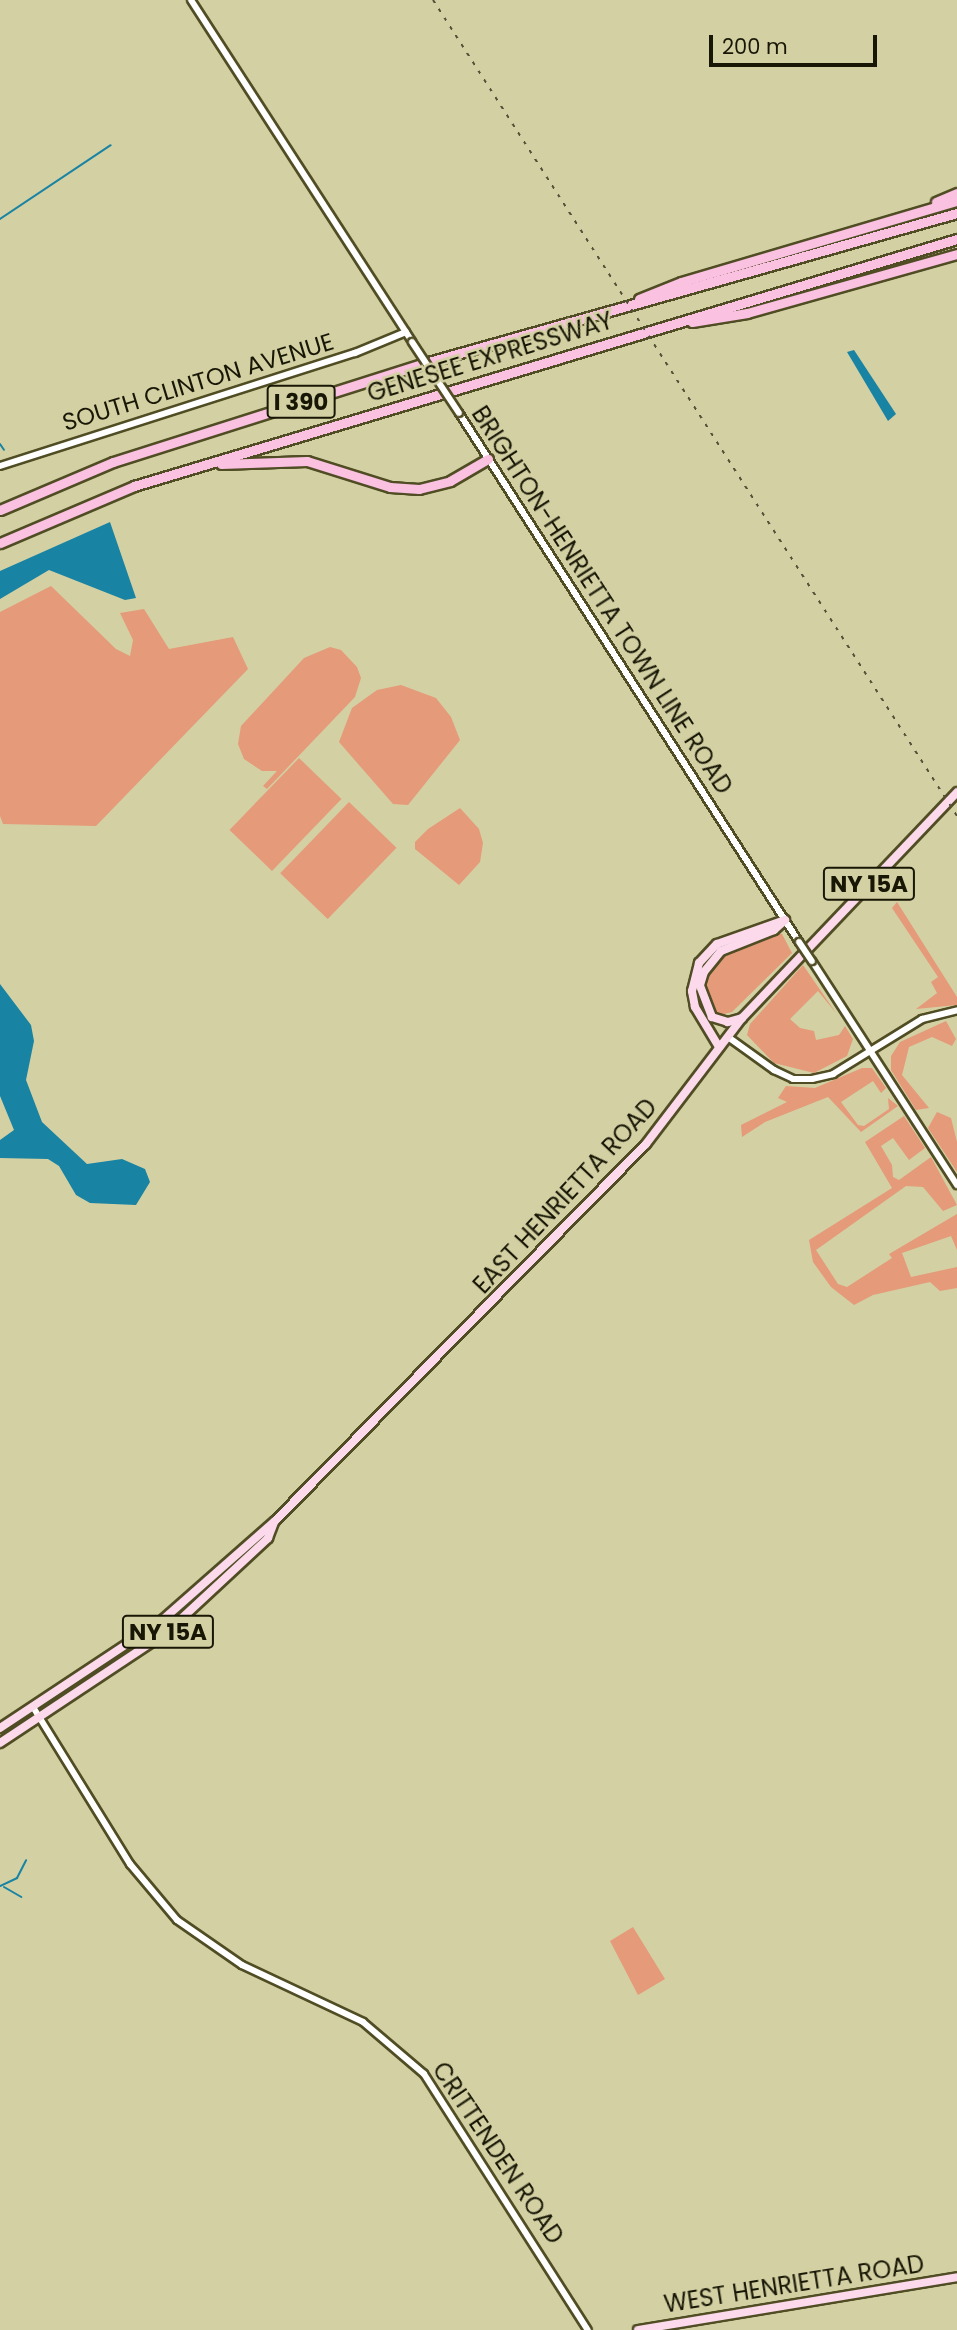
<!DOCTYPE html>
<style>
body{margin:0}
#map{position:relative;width:957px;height:2330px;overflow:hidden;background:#d3d0a3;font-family:Poppins,sans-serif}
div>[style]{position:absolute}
.green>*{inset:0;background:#e59a79;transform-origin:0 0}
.water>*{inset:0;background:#1883a3}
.stream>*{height:2px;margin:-1px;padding:0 1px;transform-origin:1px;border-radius:1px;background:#1883a3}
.roads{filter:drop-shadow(2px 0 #504d24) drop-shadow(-2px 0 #504d24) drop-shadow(0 2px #504d24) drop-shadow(0 -2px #504d24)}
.tertiary>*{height:6px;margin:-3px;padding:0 3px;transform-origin:3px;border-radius:3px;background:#fff}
.primary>*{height:8px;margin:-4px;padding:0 4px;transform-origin:4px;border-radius:4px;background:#fcdaec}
.motorway>*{height:9px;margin:-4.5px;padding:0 4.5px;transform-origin:4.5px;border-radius:4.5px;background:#fac1e0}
.rail>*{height:2px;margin-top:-1px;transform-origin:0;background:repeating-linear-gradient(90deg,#525037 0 3.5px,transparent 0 10.5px)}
.bridges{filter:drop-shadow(2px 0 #504d24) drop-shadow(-2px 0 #504d24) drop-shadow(0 2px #504d24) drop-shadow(0 -2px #504d24)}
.tertiary-bridge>*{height:6px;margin:-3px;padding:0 3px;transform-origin:3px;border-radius:3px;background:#fff}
span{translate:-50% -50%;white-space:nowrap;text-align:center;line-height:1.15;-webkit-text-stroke:5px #d3d0a3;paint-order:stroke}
.shield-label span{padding:2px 5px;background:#d3d0a3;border:2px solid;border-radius:5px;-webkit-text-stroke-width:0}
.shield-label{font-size:23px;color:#181706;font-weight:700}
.street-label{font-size:24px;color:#181706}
.scale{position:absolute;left:709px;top:35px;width:168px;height:32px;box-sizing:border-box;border:4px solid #181706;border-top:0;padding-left:9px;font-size:21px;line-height:24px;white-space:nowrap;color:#181706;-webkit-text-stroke:5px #d3d0a3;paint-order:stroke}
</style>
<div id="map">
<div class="green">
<i style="clip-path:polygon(51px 586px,116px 649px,130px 656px,133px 640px,120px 613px,144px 609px,169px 649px,233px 637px,248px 669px,96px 826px,3px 824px,0 816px,0 612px)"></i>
<i style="clip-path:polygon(330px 647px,341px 650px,357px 667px,361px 678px,355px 697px,267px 789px,263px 786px,277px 771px,262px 771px,244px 759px,238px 744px,241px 726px,304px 658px)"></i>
<i style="clip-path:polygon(401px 685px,436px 698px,451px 717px,460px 740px,408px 805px,393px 804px,339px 742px,352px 708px,377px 690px)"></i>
<i style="left:299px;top:758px;width:59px;height:100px;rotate:44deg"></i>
<i style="left:349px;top:802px;width:66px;height:99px;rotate:44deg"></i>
<i style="clip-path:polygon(460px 808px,479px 829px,483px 843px,480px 862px,459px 885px,415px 849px,415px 842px,428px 829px)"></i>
<i style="clip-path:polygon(897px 902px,957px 997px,957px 1005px,916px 1009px,937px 993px,931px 982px,938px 977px,892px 908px)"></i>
<i style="clip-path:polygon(776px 932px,782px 934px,792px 953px,732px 1012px,720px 1015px,711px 1009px,704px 989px,707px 971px,718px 956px)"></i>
<i style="clip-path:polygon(803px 965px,836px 1013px,818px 991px,790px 1019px,800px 1028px,814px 1031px,816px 1040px,839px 1035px,845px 1026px,853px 1039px,847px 1056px,814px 1073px,774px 1063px,747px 1035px,750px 1024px)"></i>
<i style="clip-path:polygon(946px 1021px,956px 1039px,952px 1046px,932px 1037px,909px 1047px,902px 1075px,929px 1108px,916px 1110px,891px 1070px,891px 1056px,900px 1042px)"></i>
<i style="clip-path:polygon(862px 1068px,872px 1068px,886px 1088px,881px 1093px,873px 1081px,841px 1102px,858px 1125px,864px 1126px,889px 1109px,888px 1098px,898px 1106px,861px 1132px,828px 1097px,765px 1122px,742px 1137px,741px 1125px,787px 1102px,778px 1098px,786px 1086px,815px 1088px)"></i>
<i style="clip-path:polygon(937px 1112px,951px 1118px,957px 1142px,957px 1172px,928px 1128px)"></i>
<i style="clip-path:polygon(904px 1116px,925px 1148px,909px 1160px,893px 1138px,881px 1146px,892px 1165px,893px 1177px,899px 1180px,931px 1157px,957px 1205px,943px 1211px,923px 1187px,906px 1186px,816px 1250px,838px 1284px,847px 1287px,892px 1258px,889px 1254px,957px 1214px,957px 1250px,951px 1236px,902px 1253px,911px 1277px,957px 1267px,957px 1288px,940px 1291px,930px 1282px,873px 1295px,854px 1305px,831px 1287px,813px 1262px,809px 1240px,892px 1188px,865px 1142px)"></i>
<i style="clip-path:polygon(633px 1927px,665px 1979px,638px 1995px,610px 1941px)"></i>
</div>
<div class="water">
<i style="clip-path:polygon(854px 350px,896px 414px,888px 421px,847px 352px)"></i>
<i style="clip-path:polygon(110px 522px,136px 598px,125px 600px,49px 570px,0 599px,0 571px)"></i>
<i style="clip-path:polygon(0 984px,31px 1025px,34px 1041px,26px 1080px,42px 1122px,87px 1164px,122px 1159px,145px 1169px,150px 1182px,136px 1205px,90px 1203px,76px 1195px,59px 1166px,48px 1159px,0 1158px,0 1140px,14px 1130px,0 1096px)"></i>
</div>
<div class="stream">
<i style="left:0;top:219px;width:133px;rotate:-33.7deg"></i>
<i style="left:0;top:444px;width:7px;rotate:56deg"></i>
<i style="left:0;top:1886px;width:19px;rotate:-25deg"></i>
<i style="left:17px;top:1878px;width:20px;rotate:-63deg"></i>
<i style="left:4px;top:1887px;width:20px;rotate:30deg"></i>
</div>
<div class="roads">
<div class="tertiary">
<i style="left:191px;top:0;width:407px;rotate:57.1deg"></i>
<i style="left:459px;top:413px;width:629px;rotate:57.27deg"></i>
<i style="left:0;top:466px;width:373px;rotate:-17.7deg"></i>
<i style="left:355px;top:353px;width:55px;rotate:-22.4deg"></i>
<i style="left:812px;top:961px;width:267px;rotate:57.1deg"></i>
<i style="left:728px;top:1037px;width:57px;rotate:35.7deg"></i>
<i style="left:774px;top:1070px;width:21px;rotate:25deg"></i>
<i style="left:793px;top:1079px;width:19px"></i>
<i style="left:812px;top:1079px;width:22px;rotate:-13deg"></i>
<i style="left:833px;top:1074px;width:105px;rotate:-31.7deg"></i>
<i style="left:922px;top:1019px;width:36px;rotate:-14deg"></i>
<i style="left:33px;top:1707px;width:185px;rotate:58.3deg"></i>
<i style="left:130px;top:1864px;width:73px;rotate:50deg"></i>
<i style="left:177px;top:1920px;width:79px;rotate:34.7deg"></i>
<i style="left:242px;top:1965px;width:134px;rotate:25.2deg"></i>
<i style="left:363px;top:2022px;width:80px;rotate:40.4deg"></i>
<i style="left:424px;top:2074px;width:304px;rotate:57.4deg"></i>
</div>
<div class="primary">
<i style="left:742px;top:1018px;width:15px;rotate:164deg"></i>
<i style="left:728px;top:1022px;width:17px;rotate:-163deg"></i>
<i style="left:712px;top:1017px;width:34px;rotate:-111deg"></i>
<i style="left:700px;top:985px;width:14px;rotate:-73deg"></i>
<i style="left:704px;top:972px;width:27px;rotate:-51deg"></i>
<i style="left:721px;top:951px;width:57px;rotate:-21.6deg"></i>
<i style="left:774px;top:930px;width:15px;rotate:-42deg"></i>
<i style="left:719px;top:1047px;width:47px;rotate:-121deg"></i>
<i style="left:695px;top:1007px;width:16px;rotate:-101deg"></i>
<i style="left:692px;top:991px;width:29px;rotate:-76deg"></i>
<i style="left:699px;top:963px;width:26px;rotate:-47deg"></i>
<i style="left:717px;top:944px;width:72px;rotate:-19.4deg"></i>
<i style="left:0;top:1728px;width:192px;rotate:-33.5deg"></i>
<i style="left:160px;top:1622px;width:152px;rotate:-41.3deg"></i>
<i style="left:274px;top:1522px;width:530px;rotate:-45.46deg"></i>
<i style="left:646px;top:1144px;width:158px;rotate:-52.7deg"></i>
<i style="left:742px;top:1018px;width:312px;rotate:-46.4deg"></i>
<i style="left:0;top:1743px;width:201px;rotate:-33.6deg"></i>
<i style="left:167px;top:1632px;width:138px;rotate:-42.9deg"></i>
<i style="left:268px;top:1538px;width:17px;rotate:-69deg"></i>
<i style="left:638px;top:2330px;width:323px;rotate:-9.4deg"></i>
</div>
<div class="motorway">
<i style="left:936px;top:202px;width:23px;rotate:-23deg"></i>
<i style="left:639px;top:299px;width:45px;rotate:-22deg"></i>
<i style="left:681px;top:282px;width:288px;rotate:-16.4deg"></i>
<i style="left:692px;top:322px;width:56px;rotate:-9.3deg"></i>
<i style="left:747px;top:313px;width:218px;rotate:-15.7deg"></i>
<i style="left:221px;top:464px;width:86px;rotate:-2deg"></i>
<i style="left:307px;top:461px;width:87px;rotate:17.4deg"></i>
<i style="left:390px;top:487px;width:29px;rotate:4deg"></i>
<i style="left:419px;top:489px;width:32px;rotate:-14deg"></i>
<i style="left:450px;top:481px;width:44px;rotate:-30.1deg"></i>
<i style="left:0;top:510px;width:123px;rotate:-23deg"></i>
<i style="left:113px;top:462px;width:327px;rotate:-17.6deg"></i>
<i style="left:425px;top:363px;width:553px;rotate:-15.75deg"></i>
<i style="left:0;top:543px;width:146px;rotate:-23deg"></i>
<i style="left:134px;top:486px;width:859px;rotate:-16.71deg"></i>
</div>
</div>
<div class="rail">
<i style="left:433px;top:0;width:970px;rotate:57.29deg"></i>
</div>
<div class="bridges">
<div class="tertiary-bridge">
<i style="left:412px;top:342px;width:85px;rotate:56.5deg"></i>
<i style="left:799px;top:942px;width:23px;rotate:56deg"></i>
</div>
</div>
<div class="shield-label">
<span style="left:301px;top:402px">I 390</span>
<span style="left:869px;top:884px">NY 15A</span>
<span style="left:168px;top:1632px">NY 15A</span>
</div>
<div class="street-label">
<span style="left:490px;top:357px;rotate:-17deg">GENESEE EXPRESSWAY</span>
<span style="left:198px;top:382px;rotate:-17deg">SOUTH CLINTON AVENUE</span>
<span style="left:602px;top:600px;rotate:57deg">BRIGHTON-HENRIETTA TOWN LINE ROAD</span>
<span style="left:565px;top:1196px;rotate:-47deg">EAST HENRIETTA ROAD</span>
<span style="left:498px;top:2153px;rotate:56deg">CRITTENDEN ROAD</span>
<span style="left:794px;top:2284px;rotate:-9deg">WEST HENRIETTA ROAD</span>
</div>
<div class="scale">200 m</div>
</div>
